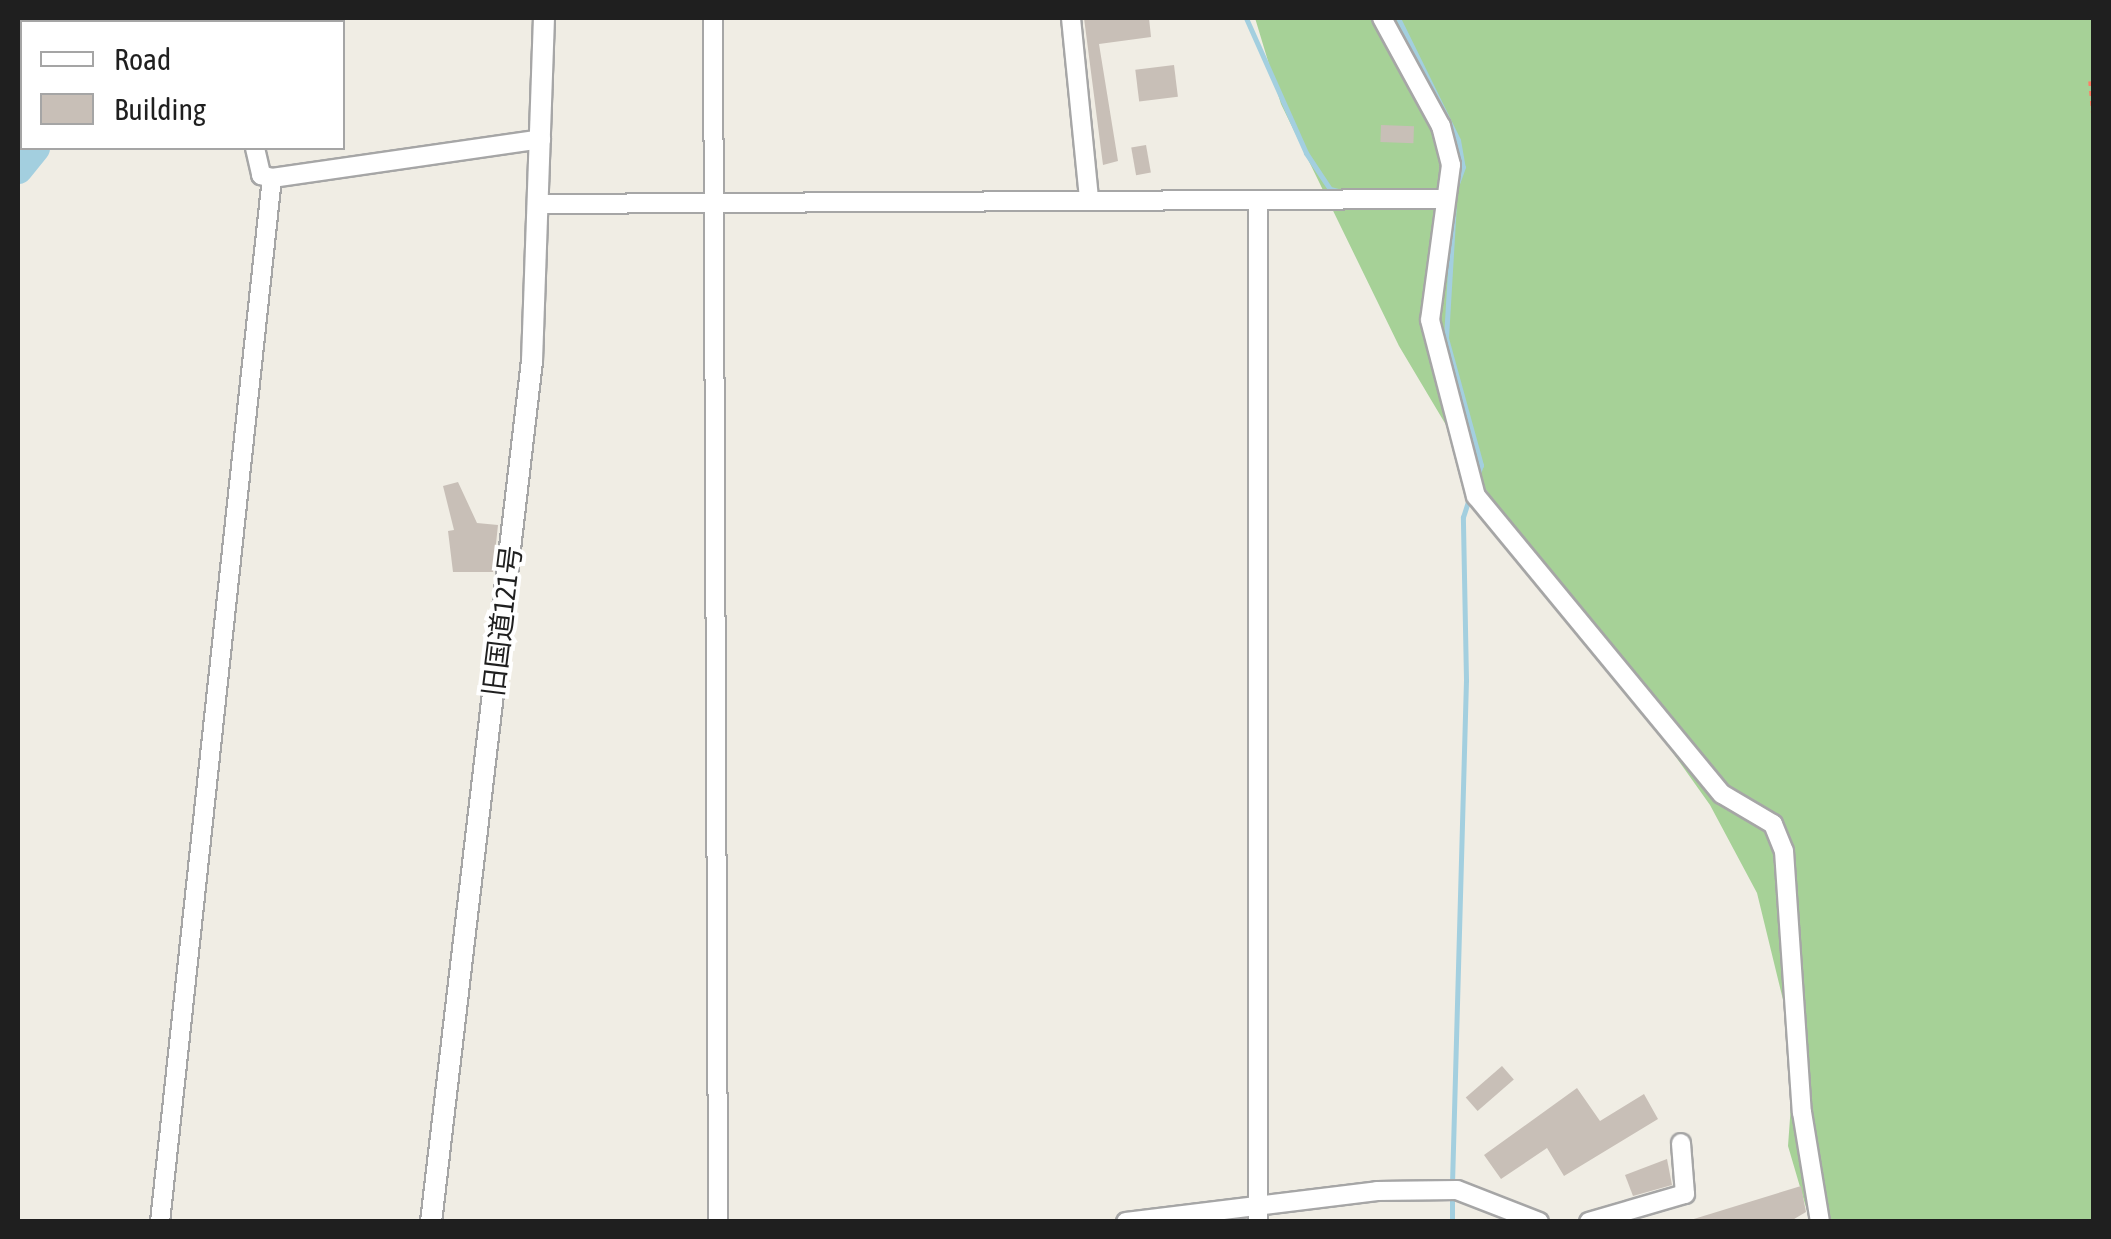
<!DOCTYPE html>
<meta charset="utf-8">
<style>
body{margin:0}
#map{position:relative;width:2111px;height:1239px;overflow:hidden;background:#f0ede4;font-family:"Asap Condensed","Noto Sans JP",sans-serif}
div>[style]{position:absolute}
.forest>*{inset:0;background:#a6d197}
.stream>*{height:5px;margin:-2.5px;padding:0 2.5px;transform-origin:2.5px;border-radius:2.5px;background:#a3cfdf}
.river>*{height:30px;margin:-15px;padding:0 15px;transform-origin:15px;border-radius:15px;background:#a3cfdf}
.building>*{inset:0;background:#c8bfb7;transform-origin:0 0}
.path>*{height:2.5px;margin-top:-1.25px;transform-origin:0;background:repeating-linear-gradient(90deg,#ff7e66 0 5px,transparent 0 10px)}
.roads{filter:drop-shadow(2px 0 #a6a6a6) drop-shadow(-2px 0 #a6a6a6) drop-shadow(0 2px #a6a6a6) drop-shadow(0 -2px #a6a6a6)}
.minor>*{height:18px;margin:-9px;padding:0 9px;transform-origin:9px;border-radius:9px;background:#fff}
.tertiary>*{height:20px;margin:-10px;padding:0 10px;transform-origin:10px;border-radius:10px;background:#fff}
span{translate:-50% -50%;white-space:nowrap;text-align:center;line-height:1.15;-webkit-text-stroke:8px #fff;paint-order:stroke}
.street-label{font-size:28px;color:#1f1f1f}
.frame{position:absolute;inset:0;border:20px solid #1f1f1f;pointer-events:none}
.legend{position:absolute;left:20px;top:20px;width:325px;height:130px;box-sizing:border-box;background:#fff;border:2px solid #a5a5a5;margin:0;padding:12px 18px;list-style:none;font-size:30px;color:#1f1f1f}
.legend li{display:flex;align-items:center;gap:20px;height:50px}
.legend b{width:50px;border:2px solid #a5a5a5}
</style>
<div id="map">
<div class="forest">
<i style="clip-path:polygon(1255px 18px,2093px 18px,2093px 1221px,1810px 1221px,1788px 1146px,1795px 1049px,1757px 893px,1710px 805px,1477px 477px,1399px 346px,1281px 104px)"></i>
</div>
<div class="stream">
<i style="left:1246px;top:18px;width:148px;rotate:66deg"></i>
<i style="left:1306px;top:153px;width:43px;rotate:56.3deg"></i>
<i style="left:1330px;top:189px;width:12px;rotate:14deg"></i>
<i style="left:1398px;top:18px;width:136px;rotate:63.8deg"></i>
<i style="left:1458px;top:140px;width:27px;rotate:80deg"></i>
<i style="left:1463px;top:167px;width:27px;rotate:110deg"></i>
<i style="left:1454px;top:203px;width:135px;rotate:93.4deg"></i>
<i style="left:1446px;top:338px;width:132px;rotate:74.6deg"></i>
<i style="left:1481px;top:465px;width:12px;rotate:110deg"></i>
<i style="left:1452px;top:1184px;width:504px;rotate:-88.41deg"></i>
<i style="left:1466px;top:680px;width:163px;rotate:-91.1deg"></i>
<i style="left:1463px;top:517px;width:22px;rotate:-72deg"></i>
<i style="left:1452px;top:1195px;width:27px;rotate:90deg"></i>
</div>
<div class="river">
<i style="left:143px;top:22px;width:4px;rotate:-90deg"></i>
<i style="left:18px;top:169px;width:27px;rotate:-51deg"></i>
</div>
<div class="building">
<i style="clip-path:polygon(1084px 18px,1149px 18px,1151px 37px,1099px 44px,1118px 161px,1103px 165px)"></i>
<i style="left:1174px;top:65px;width:32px;height:39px;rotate:83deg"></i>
<i style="left:1381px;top:125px;width:33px;height:17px;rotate:2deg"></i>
<i style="left:1146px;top:145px;width:28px;height:15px;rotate:80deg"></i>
<i style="clip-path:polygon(458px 482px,477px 523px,498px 525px,493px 572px,453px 572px,448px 531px,454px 530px,443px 486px)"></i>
<i style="left:1502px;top:1066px;width:18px;height:48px;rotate:49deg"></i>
<i style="clip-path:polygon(1577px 1088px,1600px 1121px,1644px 1094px,1658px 1119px,1564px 1176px,1547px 1148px,1501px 1179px,1484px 1155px)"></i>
<i style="clip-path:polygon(1667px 1159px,1672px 1185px,1633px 1196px,1625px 1175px)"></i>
<i style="clip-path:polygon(1801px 1186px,1806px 1212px,1789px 1222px,1684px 1222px)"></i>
</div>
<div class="path">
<i style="left:2090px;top:81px;width:47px;rotate:85.1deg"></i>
</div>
<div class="roads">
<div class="minor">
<i style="left:200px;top:18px;width:4px;rotate:90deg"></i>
<i style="left:713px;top:18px;width:1204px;rotate:89.76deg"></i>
<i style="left:1071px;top:18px;width:181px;rotate:84.3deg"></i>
<i style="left:1382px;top:18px;width:123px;rotate:61.4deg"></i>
<i style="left:1441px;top:126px;width:40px;rotate:75.6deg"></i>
<i style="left:1451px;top:165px;width:156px;rotate:97.7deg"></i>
<i style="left:1430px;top:320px;width:182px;rotate:75.4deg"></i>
<i style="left:1476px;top:496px;width:386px;rotate:50.5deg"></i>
<i style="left:1722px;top:794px;width:59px;rotate:30.5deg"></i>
<i style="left:1773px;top:824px;width:29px;rotate:68deg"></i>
<i style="left:1784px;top:851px;width:262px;rotate:86.1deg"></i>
<i style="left:1802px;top:1112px;width:111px;rotate:80.7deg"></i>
<i style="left:255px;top:148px;width:28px;rotate:77deg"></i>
<i style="left:261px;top:175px;width:11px;rotate:15deg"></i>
<i style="left:272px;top:178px;width:272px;rotate:-8.2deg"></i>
<i style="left:538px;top:204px;width:908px;rotate:-0.32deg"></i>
<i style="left:160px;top:1222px;width:1050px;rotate:-83.88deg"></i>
<i style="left:1126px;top:1222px;width:253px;rotate:-7deg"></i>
<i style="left:1377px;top:1191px;width:80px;rotate:-0.7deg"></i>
<i style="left:1457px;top:1190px;width:88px;rotate:21.3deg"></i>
<i style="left:1258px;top:1222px;width:1022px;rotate:-90deg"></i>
<i style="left:1589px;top:1222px;width:100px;rotate:-16.3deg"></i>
<i style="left:1685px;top:1194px;width:51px;rotate:-94.5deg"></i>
</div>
<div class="tertiary">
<i style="left:431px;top:1222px;width:867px;rotate:-83.31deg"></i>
<i style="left:532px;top:361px;width:343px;rotate:-88deg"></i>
</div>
</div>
<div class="street-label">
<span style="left:502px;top:621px;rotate:-83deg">旧国道121号</span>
</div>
<div class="frame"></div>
<ul class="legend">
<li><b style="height:12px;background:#fff"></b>Road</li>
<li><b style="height:28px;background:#c8bfb7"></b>Building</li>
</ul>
</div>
